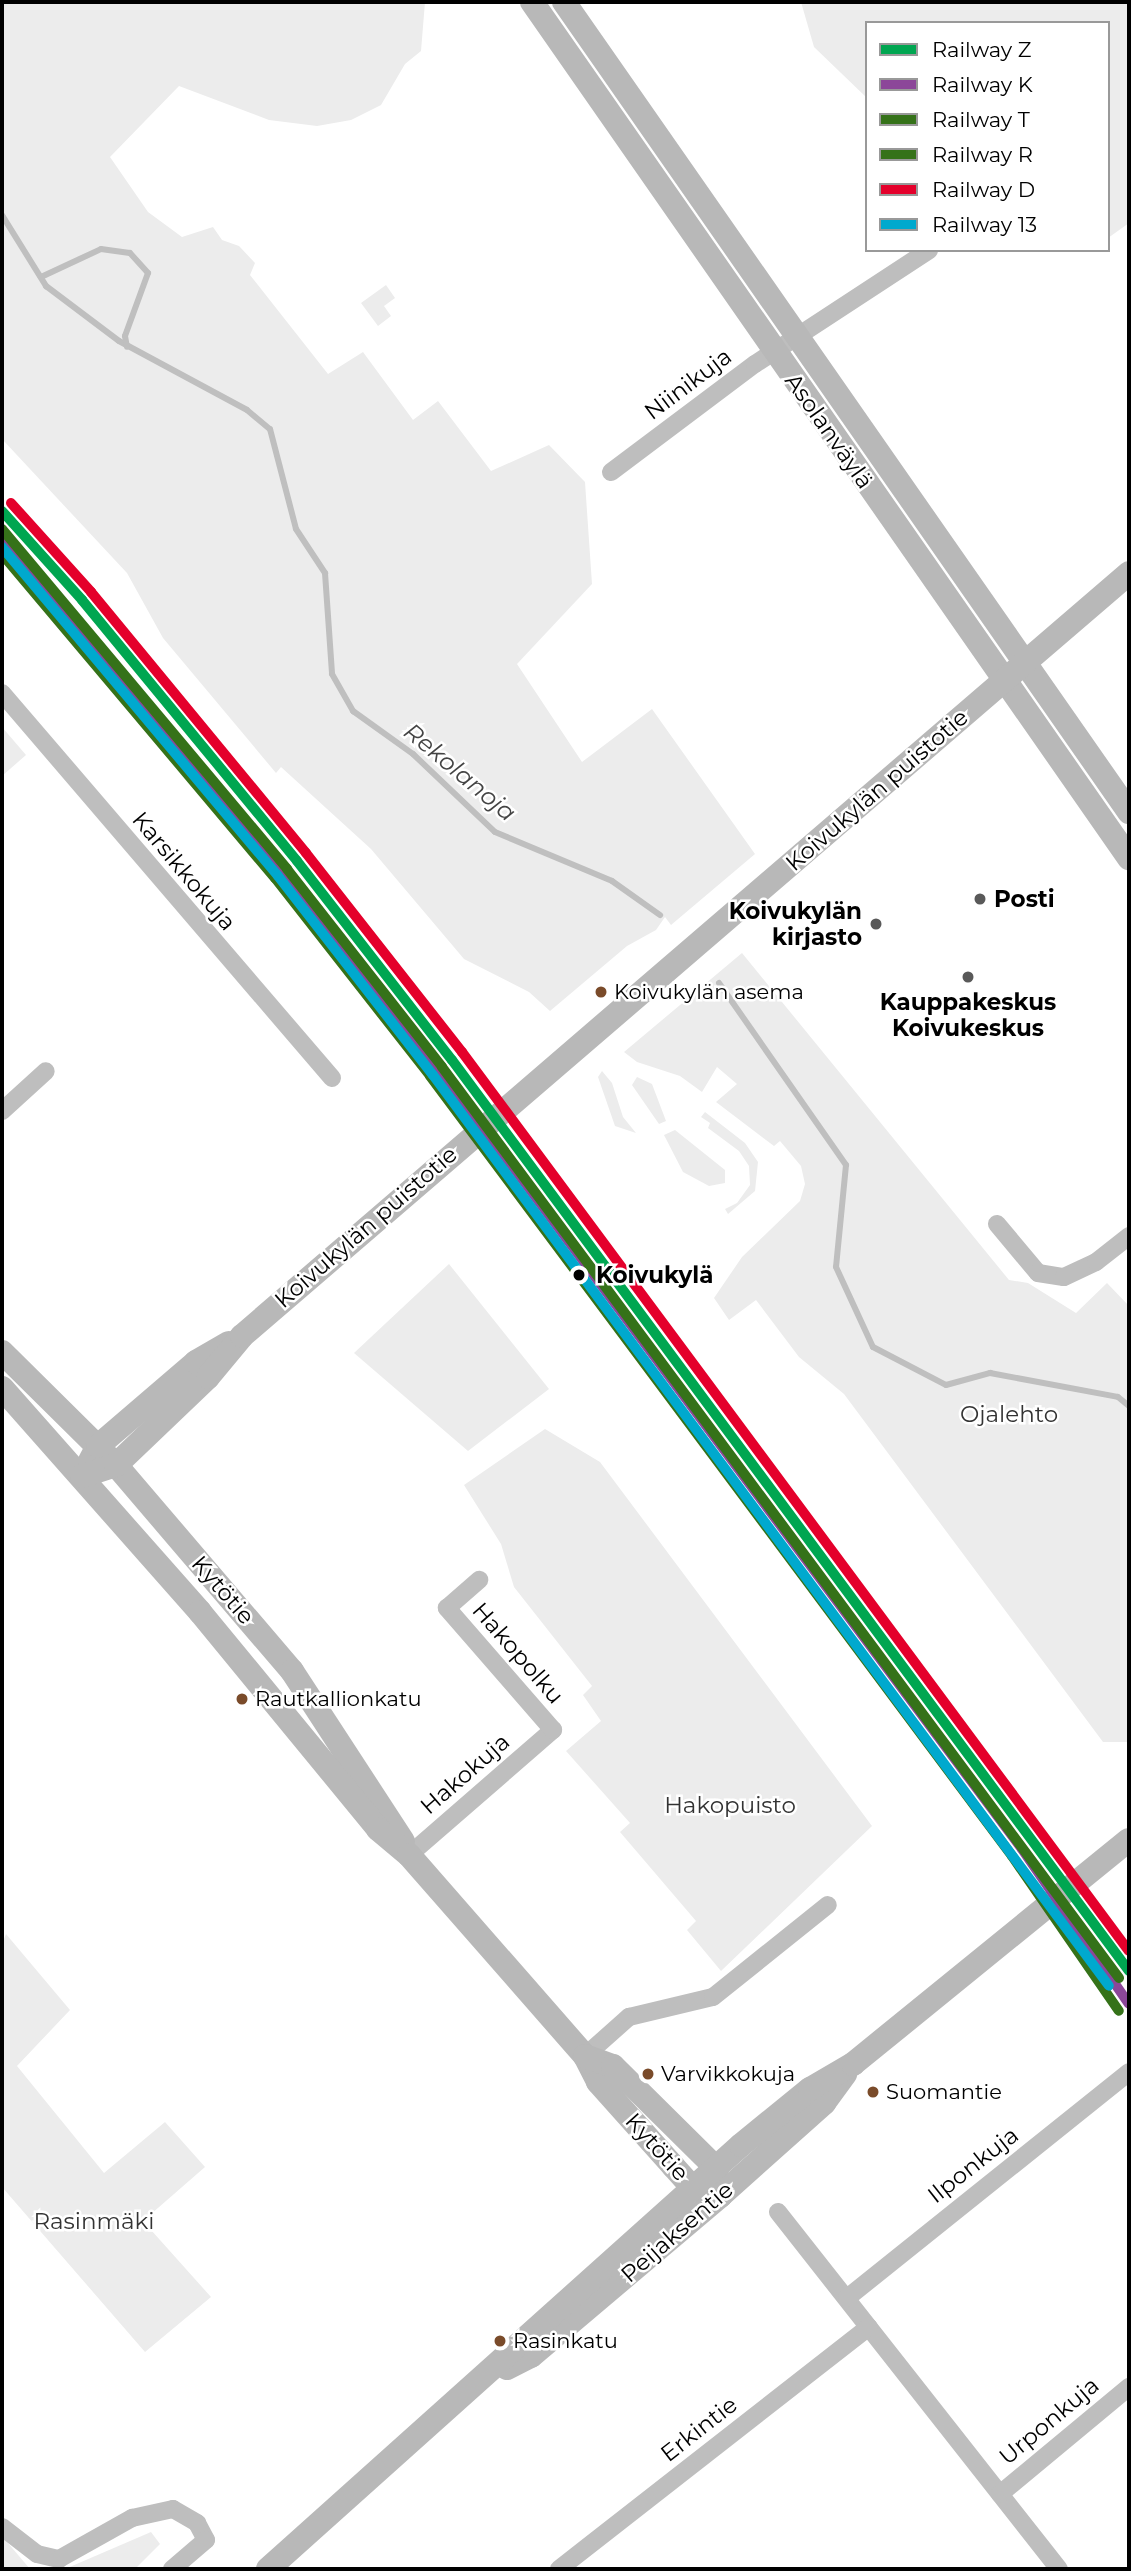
<!DOCTYPE html>
<meta charset="utf-8">
<style>
body{margin:0}
#map{position:relative;width:1131px;height:2571px;overflow:hidden;background:#fff;font-family:Montserrat,sans-serif}
div>[style]{position:absolute}
.green>*{inset:0;background:#ececec}
.stream>*{height:6px;margin:-3px;padding:0 3px;transform-origin:3px;border-radius:3px;background:#bfbfbf}
.street>*{height:18px;margin:-9px;padding:0 9px;transform-origin:9px;border-radius:9px;background:#bebebe}
.secondary>*{height:24px;margin:-12px;padding:0 12px;transform-origin:12px;border-radius:12px;background:#b8b8b8}
.rail-1>*{height:10px;margin:-5px;padding:0 5px;transform-origin:5px;border-radius:5px;background:#00a651}
.rail-2>*{height:10px;margin:-5px;padding:0 5px;transform-origin:5px;border-radius:5px;background:#8c4799}
.rail-3>*{height:10px;margin:-5px;padding:0 5px;transform-origin:5px;border-radius:5px;background:#357219}
.rail-4>*{height:10px;margin:-5px;padding:0 5px;transform-origin:5px;border-radius:5px;background:#357219}
.rail-5>*{height:10px;margin:-5px;padding:0 5px;transform-origin:5px;border-radius:5px;background:#e4002b}
.rail-6>*{height:10px;margin:-5px;padding:0 5px;transform-origin:5px;border-radius:5px;background:#00a9ce}
.dots>*{width:19px;height:19px;translate:-50% -50%;box-sizing:border-box;border:4px solid #fff;border-radius:50%}
span{translate:-50% -50%;white-space:nowrap;text-align:center;line-height:1.15;-webkit-text-stroke:5px #fff;paint-order:stroke}
.bus-label{font-size:21px;color:#000}
.left{translate:0 -50%;text-align:left}
.street-label{font-size:23px;color:#000}
.poi-label{font-size:23px;color:#000;font-weight:700}
.right{translate:-100% -50%;text-align:right}
.stop-label{font-size:23px;color:#000;font-weight:700}
.park-label{font-size:23px;color:#333}
.water-label{font-size:24px;color:#444;font-style:italic}
.frame{position:absolute;inset:0;border:4px solid #000;pointer-events:none}
.legend{position:absolute;left:865px;top:21px;width:245px;height:231px;box-sizing:border-box;background:#fff;border:2px solid #999;margin:0;padding:9px 12px;list-style:none;font-size:21px;color:#000}
.legend li{display:flex;align-items:center;gap:14px;height:35px}
.legend b{width:35px;border:2px solid #999}
</style>
<div id="map">
<div class="green">
<i style="clip-path:polygon(2px 2px,425px 2px,421px 51px,405px 64px,381px 105px,351px 120px,317px 126px,269px 120px,179px 86px,110px 157px,148px 212px,182px 237px,213px 227px,222px 240px,239px 246px,255px 263px,250px 275px,328px 374px,363px 352px,413px 420px,438px 401px,491px 471px,549px 445px,585px 482px,592px 584px,517px 664px,582px 762px,652px 709px,755px 854px,671px 925px,665px 917px,656px 930px,627px 946px,550px 1011px,529px 992px,464px 959px,371px 849px,281px 767px,276px 773px,163px 638px,127px 573px,2px 439px)"></i>
<i style="clip-path:polygon(801px 2px,1129px 2px,1129px 223px,1108px 238px,1108px 23px,867px 23px,867px 98px,814px 47px)"></i>
<i style="clip-path:polygon(386px 285px,395px 298px,384px 306px,391px 316px,378px 326px,361px 303px)"></i>
<i style="clip-path:polygon(2px 727px,26px 755px,2px 776px)"></i>
<i style="clip-path:polygon(742px 953px,1009px 1280px,1028px 1283px,1076px 1313px,1107px 1283px,1129px 1306px,1129px 1742px,1103px 1742px,844px 1394px,799px 1357px,756px 1300px,729px 1320px,714px 1298px,742px 1257px,800px 1201px,805px 1184px,801px 1166px,780px 1141px,774px 1146px,716px 1102px,737px 1084px,717px 1067px,702px 1092px,680px 1076px,637px 1062px,624px 1052px)"></i>
<i style="clip-path:polygon(602px 1071px,612px 1083px,623px 1117px,636px 1133px,615px 1126px,598px 1077px)"></i>
<i style="clip-path:polygon(637px 1077px,652px 1084px,666px 1121px,659px 1124px,632px 1085px)"></i>
<i style="clip-path:polygon(705px 1112px,745px 1143px,758px 1162px,755px 1191px,728px 1214px,725px 1209px,737px 1203px,750px 1185px,749px 1166px,739px 1151px,708px 1128px,710px 1123px,701px 1117px)"></i>
<i style="clip-path:polygon(675px 1130px,725px 1170px,725px 1183px,709px 1186px,683px 1172px,664px 1135px)"></i>
<i style="clip-path:polygon(449px 1264px,549px 1389px,468px 1451px,354px 1353px)"></i>
<i style="clip-path:polygon(545px 1429px,600px 1462px,872px 1826px,721px 1971px,687px 1930px,696px 1921px,620px 1832px,630px 1823px,566px 1751px,601px 1721px,583px 1695px,592px 1686px,514px 1587px,501px 1544px,464px 1485px)"></i>
<i style="clip-path:polygon(6px 1934px,70px 2010px,17px 2066px,104px 2173px,165px 2122px,205px 2167px,143px 2221px,211px 2297px,145px 2352px,2px 2187px,2px 1944px)"></i>
<i style="clip-path:polygon(151px 2532px,160px 2544px,135px 2569px,65px 2569px)"></i>
<i style="clip-path:polygon(2px 2536px,30px 2569px,2px 2569px)"></i>
</div>
<div class="stream">
<i style="left:2px;top:215px;width:84px;rotate:58.2deg"></i>
<i style="left:46px;top:286px;width:91px;rotate:37deg"></i>
<i style="left:119px;top:341px;width:145px;rotate:28.3deg"></i>
<i style="left:247px;top:410px;width:30px;rotate:40deg"></i>
<i style="left:270px;top:429px;width:103px;rotate:75.4deg"></i>
<i style="left:296px;top:529px;width:53px;rotate:56.6deg"></i>
<i style="left:325px;top:573px;width:101px;rotate:86deg"></i>
<i style="left:332px;top:674px;width:43px;rotate:60.4deg"></i>
<i style="left:353px;top:711px;width:74px;rotate:35.6deg"></i>
<i style="left:413px;top:754px;width:113px;rotate:43.6deg"></i>
<i style="left:495px;top:832px;width:127px;rotate:22.7deg"></i>
<i style="left:612px;top:881px;width:59px;rotate:35.3deg"></i>
<i style="left:41px;top:277px;width:66px;rotate:-25deg"></i>
<i style="left:101px;top:249px;width:29px;rotate:8deg"></i>
<i style="left:130px;top:253px;width:27px;rotate:48deg"></i>
<i style="left:148px;top:273px;width:67px;rotate:110.1deg"></i>
<i style="left:125px;top:336px;width:11px;rotate:80deg"></i>
<i style="left:719px;top:983px;width:222px;rotate:55.1deg"></i>
<i style="left:846px;top:1165px;width:102px;rotate:95.6deg"></i>
<i style="left:836px;top:1267px;width:88px;rotate:65.2deg"></i>
<i style="left:873px;top:1347px;width:82px;rotate:27.5deg"></i>
<i style="left:946px;top:1385px;width:46px;rotate:-15.3deg"></i>
<i style="left:990px;top:1373px;width:130px;rotate:10.6deg"></i>
<i style="left:1118px;top:1397px;width:14px;rotate:39deg"></i>
</div>
<div class="street">
<i style="left:611px;top:472px;width:180px;rotate:-36.9deg"></i>
<i style="left:755px;top:364px;width:208px;rotate:-33.2deg"></i>
<i style="left:2px;top:693px;width:507px;rotate:49.4deg"></i>
<i style="left:2px;top:1111px;width:59px;rotate:-42.3deg"></i>
<i style="left:997px;top:1224px;width:64px;rotate:50.1deg"></i>
<i style="left:1038px;top:1273px;width:26px;rotate:9deg"></i>
<i style="left:1064px;top:1277px;width:35px;rotate:-25deg"></i>
<i style="left:1096px;top:1262px;width:42px;rotate:-38.2deg"></i>
<i style="left:409px;top:1855px;width:191px;rotate:-41deg"></i>
<i style="left:553px;top:1730px;width:162px;rotate:-131deg"></i>
<i style="left:447px;top:1608px;width:43px;rotate:-41.2deg"></i>
<i style="left:585px;top:2056px;width:59px;rotate:-41.6deg"></i>
<i style="left:629px;top:2017px;width:86px;rotate:-13.4deg"></i>
<i style="left:713px;top:1997px;width:147px;rotate:-38.7deg"></i>
<i style="left:778px;top:2212px;width:454px;rotate:51.8deg"></i>
<i style="left:847px;top:2298px;width:361px;rotate:-38.7deg"></i>
<i style="left:1000px;top:2494px;width:168px;rotate:-39.7deg"></i>
<i style="left:2px;top:2527px;width:44px;rotate:37.6deg"></i>
<i style="left:37px;top:2554px;width:23px;rotate:13deg"></i>
<i style="left:59px;top:2559px;width:84px;rotate:-29.3deg"></i>
<i style="left:132px;top:2518px;width:42px;rotate:-12.4deg"></i>
<i style="left:173px;top:2509px;width:28px;rotate:30deg"></i>
<i style="left:197px;top:2523px;width:19px;rotate:62deg"></i>
<i style="left:206px;top:2540px;width:45px;rotate:139.5deg"></i>
<i style="left:559px;top:2569px;width:393px;rotate:-38deg"></i>
</div>
<div class="secondary">
<i style="left:532px;top:2px;width:1044px;rotate:55.11deg"></i>
<i style="left:564px;top:2px;width:988px;rotate:55.1deg"></i>
<i style="left:2px;top:1352px;width:161px;rotate:44.7deg"></i>
<i style="left:116px;top:1465px;width:271px;rotate:49.5deg"></i>
<i style="left:292px;top:1671px;width:203px;rotate:56.9deg"></i>
<i style="left:2px;top:1388px;width:299px;rotate:48.5deg"></i>
<i style="left:200px;top:1612px;width:281px;rotate:50.6deg"></i>
<i style="left:378px;top:1829px;width:40px;rotate:40deg"></i>
<i style="left:409px;top:1855px;width:267px;rotate:48.8deg"></i>
<i style="left:585px;top:2056px;width:29px;rotate:63deg"></i>
<i style="left:598px;top:2082px;width:113px;rotate:48.2deg"></i>
<i style="left:673px;top:2166px;width:31px;rotate:48deg"></i>
<i style="left:694px;top:2189px;width:27px;rotate:15deg"></i>
<i style="left:90px;top:1461px;width:17px;rotate:-62deg"></i>
<i style="left:98px;top:1446px;width:129px;rotate:-40.6deg"></i>
<i style="left:196px;top:1362px;width:38px;rotate:-30deg"></i>
<i style="left:82px;top:1476px;width:36px;rotate:-18deg"></i>
<i style="left:116px;top:1465px;width:127px;rotate:-43.7deg"></i>
<i style="left:208px;top:1377px;width:53px;rotate:-50.3deg"></i>
<i style="left:242px;top:1336px;width:1170px;rotate:-40.7deg"></i>
<i style="left:585px;top:2056px;width:30px;rotate:20deg"></i>
<i style="left:613px;top:2066px;width:145px;rotate:44.7deg"></i>
<i style="left:716px;top:2168px;width:17px;rotate:83deg"></i>
<i style="left:507px;top:2368px;width:27px;rotate:-27deg"></i>
<i style="left:531px;top:2356px;width:248px;rotate:-40.2deg"></i>
<i style="left:720px;top:2196px;width:140px;rotate:-41.8deg"></i>
<i style="left:824px;top:2103px;width:36px;rotate:-54deg"></i>
<i style="left:268px;top:2569px;width:635px;rotate:-41.87deg"></i>
<i style="left:741px;top:2145px;width:89px;rotate:-39.1deg"></i>
<i style="left:810px;top:2089px;width:50px;rotate:-30.2deg"></i>
<i style="left:853px;top:2064px;width:355px;rotate:-39.1deg"></i>
</div>
<div class="rail-1">
<i style="left:2px;top:511px;width:120px;rotate:48deg"></i>
<i style="left:82px;top:600px;width:338px;rotate:50.5deg"></i>
<i style="left:297px;top:861px;width:252px;rotate:52.1deg"></i>
<i style="left:452px;top:1060px;width:1135px;rotate:53.38deg"></i>
</div>
<div class="rail-2">
<i style="left:2px;top:535px;width:439px;rotate:49.8deg"></i>
<i style="left:285px;top:870px;width:252px;rotate:52.1deg"></i>
<i style="left:440px;top:1069px;width:973px;rotate:53.27deg"></i>
<i style="left:1022px;top:1849px;width:188px;rotate:55.4deg"></i>
</div>
<div class="rail-3">
<i style="left:2px;top:554px;width:424px;rotate:49.9deg"></i>
<i style="left:275px;top:878px;width:251px;rotate:51.9deg"></i>
<i style="left:430px;top:1076px;width:973px;rotate:53.27deg"></i>
<i style="left:1012px;top:1856px;width:188px;rotate:55.4deg"></i>
</div>
<div class="rail-4">
<i style="left:2px;top:529px;width:444px;rotate:50deg"></i>
<i style="left:287px;top:869px;width:251px;rotate:51.9deg"></i>
<i style="left:442px;top:1067px;width:1135px;rotate:53.38deg"></i>
</div>
<div class="rail-5">
<i style="left:11px;top:503px;width:120px;rotate:48deg"></i>
<i style="left:91px;top:592px;width:338px;rotate:50.5deg"></i>
<i style="left:306px;top:853px;width:253px;rotate:51.9deg"></i>
<i style="left:462px;top:1052px;width:1119px;rotate:53.43deg"></i>
</div>
<div class="rail-6">
<i style="left:2px;top:547px;width:429px;rotate:50deg"></i>
<i style="left:278px;top:876px;width:252px;rotate:52.1deg"></i>
<i style="left:433px;top:1075px;width:1134px;rotate:53.42deg"></i>
</div>
<div class="dots">
<i style="left:980px;top:899px;background:#595959"></i>
<i style="left:876px;top:924px;background:#595959"></i>
<i style="left:968px;top:977px;background:#595959"></i>
<i style="left:601px;top:992px;background:#7a4b2a"></i>
<i style="left:579px;top:1275px;background:#000"></i>
<i style="left:242px;top:1699px;background:#7a4b2a"></i>
<i style="left:648px;top:2074px;background:#7a4b2a"></i>
<i style="left:873px;top:2092px;background:#7a4b2a"></i>
<i style="left:500px;top:2341px;background:#7a4b2a"></i>
</div>
<div class="bus-label">
<span class="left" style="left:614px;top:992px">Koivukylän asema</span>
<span class="left" style="left:255px;top:1699px">Rautkallionkatu</span>
<span class="left" style="left:661px;top:2074px">Varvikkokuja</span>
<span class="left" style="left:886px;top:2092px">Suomantie</span>
<span class="left" style="left:513px;top:2341px">Rasinkatu</span>
</div>
<div class="street-label">
<span style="left:688px;top:384px;rotate:-37deg">Niinikuja</span>
<span style="left:829px;top:431px;rotate:55deg">Asolanväylä</span>
<span style="left:877px;top:790px;rotate:-41deg">Koivukylän puistotie</span>
<span style="left:184px;top:871px;rotate:50deg">Karsikkokuja</span>
<span style="left:366px;top:1227px;rotate:-41deg">Koivukylän puistotie</span>
<span style="left:223px;top:1590px;rotate:49deg">Kytötie</span>
<span style="left:518px;top:1653px;rotate:49deg">Hakopolku</span>
<span style="left:465px;top:1774px;rotate:-41deg">Hakokuja</span>
<span style="left:657px;top:2147px;rotate:48deg">Kytötie</span>
<span style="left:973px;top:2165px;rotate:-38deg">Ilponkuja</span>
<span style="left:677px;top:2232px;rotate:-41deg">Peijaksentie</span>
<span style="left:1049px;top:2421px;rotate:-40deg">Urponkuja</span>
<span style="left:699px;top:2429px;rotate:-38deg">Erkintie</span>
</div>
<div class="poi-label">
<span class="left" style="left:994px;top:899px">Posti</span>
<span class="right" style="left:862px;top:924px">Koivukylän<br>kirjasto</span>
<span style="left:968px;top:1015px">Kauppakeskus<br>Koivukeskus</span>
</div>
<div class="stop-label">
<span class="left" style="left:596px;top:1275px">Koivukylä</span>
</div>
<div class="park-label">
<span style="left:1009px;top:1414px">Ojalehto</span>
<span style="left:730px;top:1805px">Hakopuisto</span>
<span style="left:94px;top:2221px">Rasinmäki</span>
</div>
<div class="water-label">
<span style="left:460px;top:772px;rotate:40deg">Rekolanoja</span>
</div>
<div class="frame"></div>
<ul class="legend">
<li><b style="height:9px;background:#00a651"></b>Railway Z</li>
<li><b style="height:9px;background:#8c4799"></b>Railway K</li>
<li><b style="height:9px;background:#357219"></b>Railway T</li>
<li><b style="height:9px;background:#357219"></b>Railway R</li>
<li><b style="height:9px;background:#e4002b"></b>Railway D</li>
<li><b style="height:9px;background:#00a9ce"></b>Railway 13</li>
</ul>
</div>
